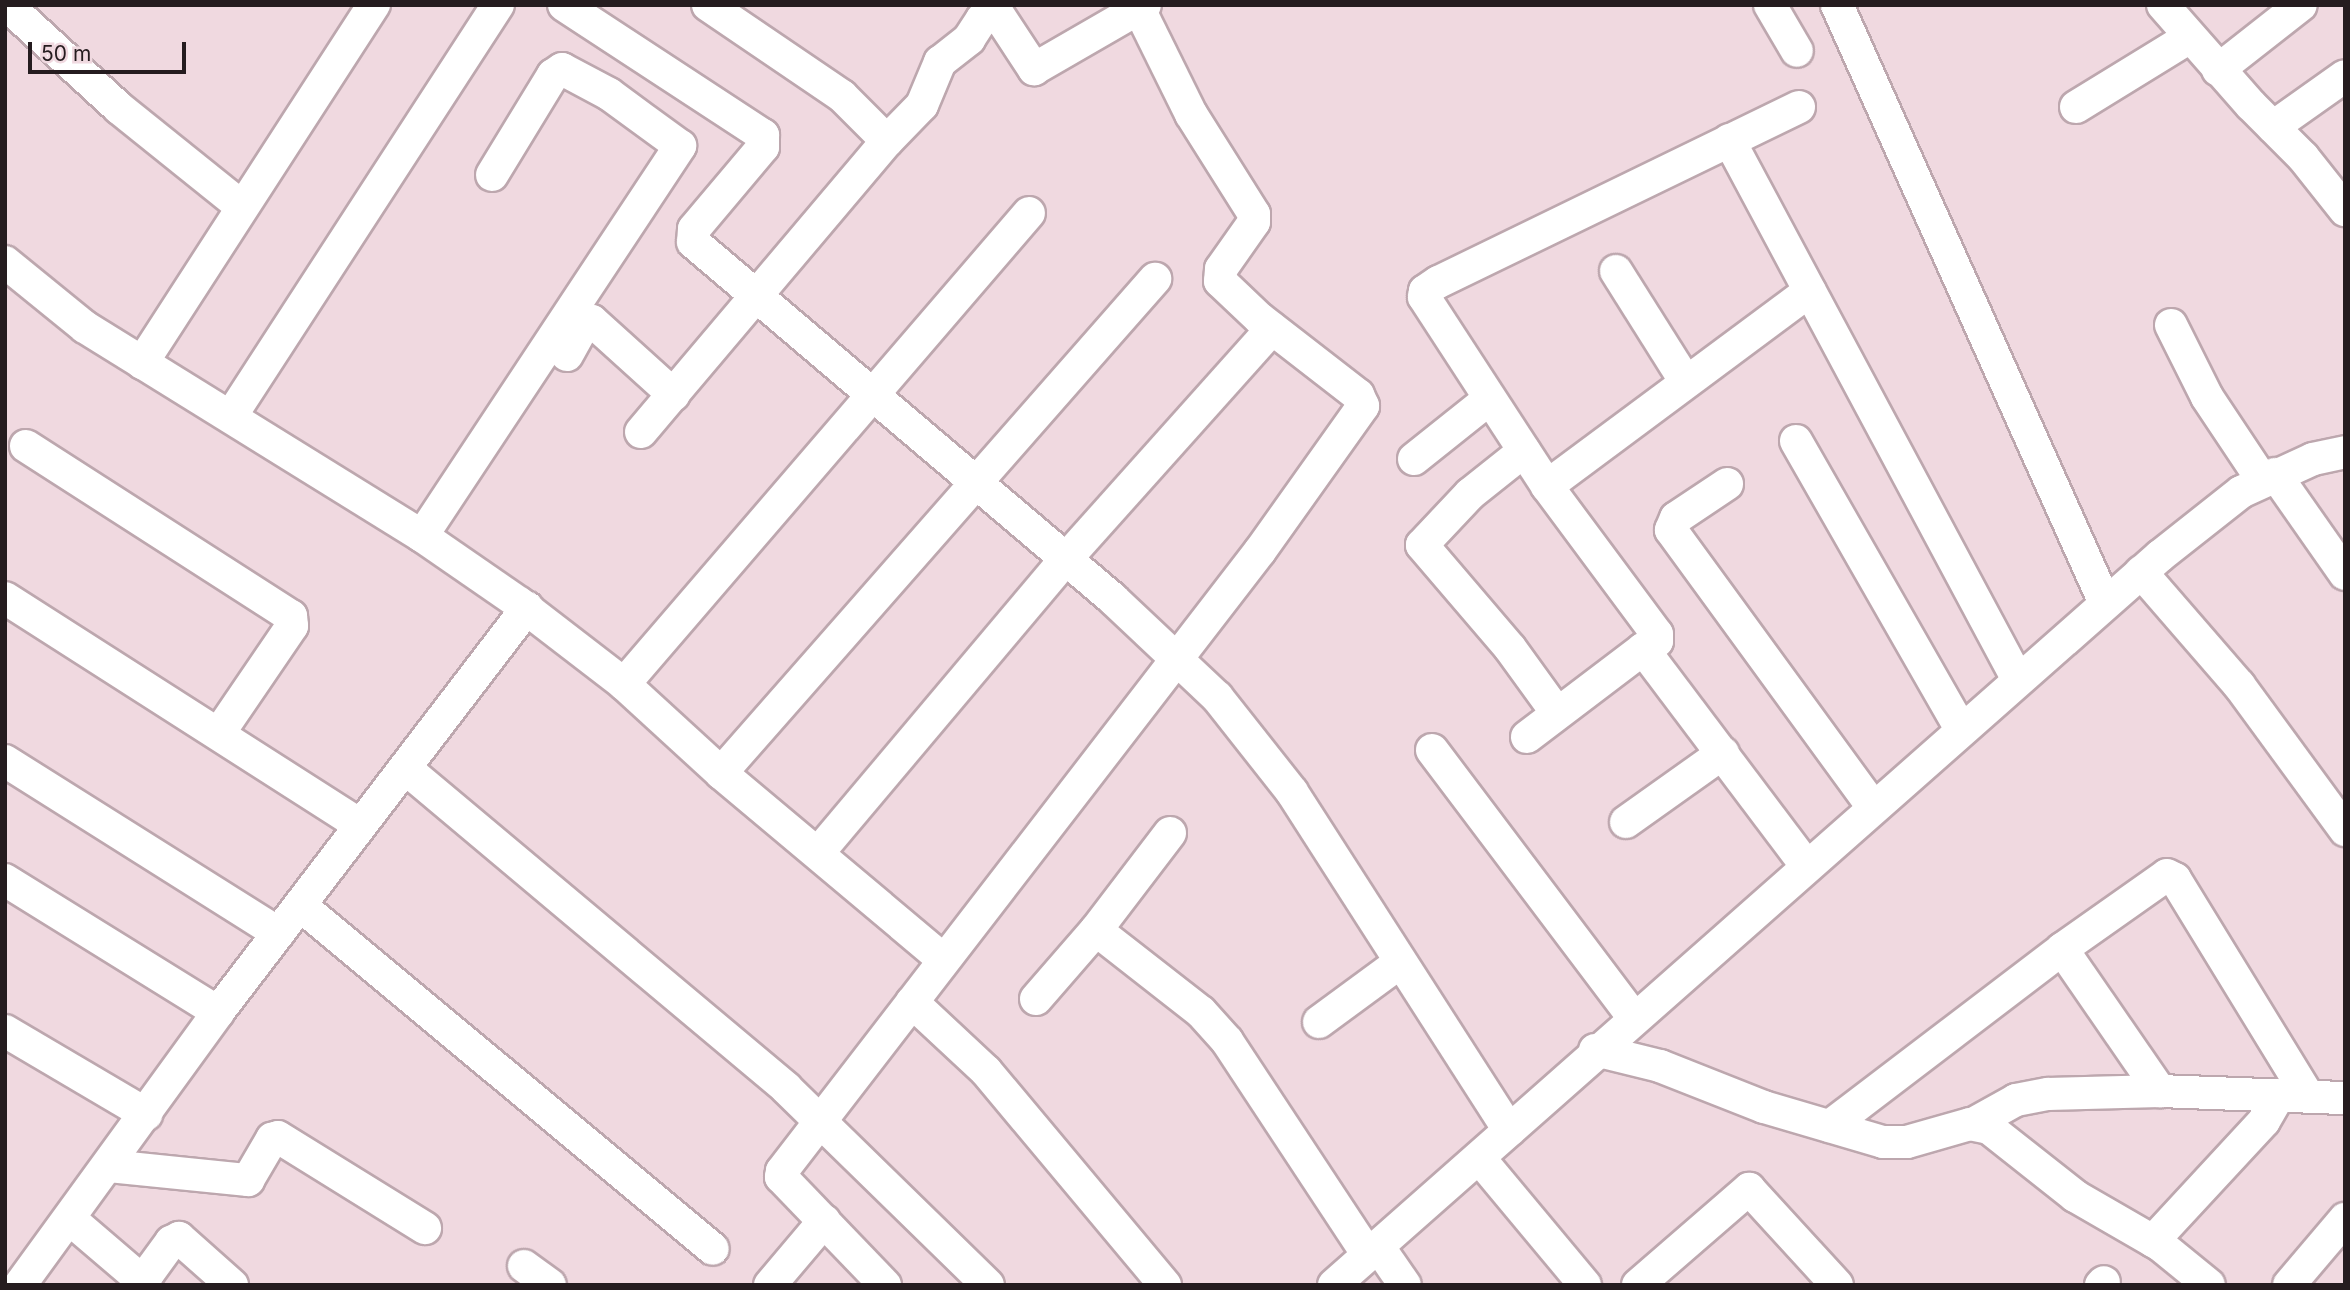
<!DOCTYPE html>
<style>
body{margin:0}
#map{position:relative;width:2350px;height:1290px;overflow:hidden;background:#f0d9e0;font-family:Inter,sans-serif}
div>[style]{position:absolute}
.roads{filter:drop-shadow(2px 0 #bda7ae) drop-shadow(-2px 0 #bda7ae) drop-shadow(0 2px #bda7ae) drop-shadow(0 -2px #bda7ae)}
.minor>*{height:32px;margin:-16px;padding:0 16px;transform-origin:16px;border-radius:16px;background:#fff}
span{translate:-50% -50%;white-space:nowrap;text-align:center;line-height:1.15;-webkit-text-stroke:5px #f0d9e0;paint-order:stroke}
.frame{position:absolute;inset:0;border:7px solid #251c1f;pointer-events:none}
.scale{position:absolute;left:28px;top:42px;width:158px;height:32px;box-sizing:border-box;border:4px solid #251c1f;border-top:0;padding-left:9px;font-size:21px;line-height:24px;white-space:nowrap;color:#251c1f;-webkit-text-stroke:5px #f0d9e0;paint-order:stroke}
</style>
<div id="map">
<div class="roads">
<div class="minor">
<i style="left:7px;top:5px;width:152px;rotate:42.6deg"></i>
<i style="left:119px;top:108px;width:156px;rotate:38.8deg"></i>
<i style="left:564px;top:5px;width:238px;rotate:33.2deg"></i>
<i style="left:763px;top:135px;width:12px;rotate:90deg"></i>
<i style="left:763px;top:147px;width:107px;rotate:130.1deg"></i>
<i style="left:694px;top:229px;width:13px;rotate:94deg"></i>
<i style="left:693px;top:242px;width:551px;rotate:40.36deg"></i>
<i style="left:1113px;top:599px;width:143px;rotate:43.3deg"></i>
<i style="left:1217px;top:697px;width:121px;rotate:51.7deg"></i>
<i style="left:1292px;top:792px;width:402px;rotate:57.3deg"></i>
<i style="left:992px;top:5px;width:77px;rotate:56.7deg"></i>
<i style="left:1034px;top:69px;width:128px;rotate:-30deg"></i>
<i style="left:1770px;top:5px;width:53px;rotate:59.6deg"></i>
<i style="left:1837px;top:5px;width:655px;rotate:65.86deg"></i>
<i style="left:2163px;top:5px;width:133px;rotate:48.7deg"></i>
<i style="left:2251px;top:105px;width:74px;rotate:45deg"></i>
<i style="left:2303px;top:157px;width:68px;rotate:51.6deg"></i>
<i style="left:2218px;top:70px;width:105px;rotate:-38.1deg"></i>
<i style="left:1799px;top:107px;width:401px;rotate:154.1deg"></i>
<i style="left:1438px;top:282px;width:16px;rotate:145deg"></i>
<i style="left:1425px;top:291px;width:6px;rotate:99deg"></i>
<i style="left:1424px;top:297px;width:225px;rotate:56.9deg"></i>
<i style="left:1547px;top:486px;width:184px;rotate:53.4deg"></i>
<i style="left:1657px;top:634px;width:7px;rotate:90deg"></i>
<i style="left:1657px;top:641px;width:16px;rotate:150deg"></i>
<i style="left:1643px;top:649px;width:271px;rotate:53deg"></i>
<i style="left:2076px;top:107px;width:134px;rotate:-31.6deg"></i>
<i style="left:2273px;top:127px;width:88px;rotate:-35.3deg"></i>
<i style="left:1729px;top:140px;width:612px;rotate:61.84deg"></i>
<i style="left:887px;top:141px;width:50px;rotate:-45.8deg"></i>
<i style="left:922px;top:105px;width:47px;rotate:-67.3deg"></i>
<i style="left:940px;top:62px;width:37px;rotate:-38deg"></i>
<i style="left:969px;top:39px;width:24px;rotate:-57deg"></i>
<i style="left:982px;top:19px;width:17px;rotate:-10deg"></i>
<i style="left:5px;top:262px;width:103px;rotate:39.1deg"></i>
<i style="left:85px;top:327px;width:397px;rotate:31.8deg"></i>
<i style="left:422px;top:536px;width:118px;rotate:34.6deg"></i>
<i style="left:519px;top:603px;width:133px;rotate:37.6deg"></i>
<i style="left:624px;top:684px;width:132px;rotate:42.5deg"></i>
<i style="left:721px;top:773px;width:290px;rotate:40deg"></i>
<i style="left:1616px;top:271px;width:131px;rotate:57.8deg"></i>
<i style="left:2171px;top:325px;width:80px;rotate:63.4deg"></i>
<i style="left:2207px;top:397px;width:101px;rotate:56.3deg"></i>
<i style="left:567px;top:355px;width:37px;rotate:-61deg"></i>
<i style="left:585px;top:323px;width:7px;rotate:-16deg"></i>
<i style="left:592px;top:321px;width:110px;rotate:42.1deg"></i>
<i style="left:142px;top:363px;width:427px;rotate:-57.1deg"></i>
<i style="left:231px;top:416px;width:490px;rotate:-57deg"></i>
<i style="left:641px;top:432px;width:381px;rotate:-49.8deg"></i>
<i style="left:887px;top:141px;width:64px;rotate:-135deg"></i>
<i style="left:842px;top:96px;width:162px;rotate:-145.8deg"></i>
<i style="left:1796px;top:441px;width:332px;rotate:60.2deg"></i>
<i style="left:26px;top:446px;width:315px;rotate:32.7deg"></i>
<i style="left:291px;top:616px;width:10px;rotate:84deg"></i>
<i style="left:292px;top:626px;width:130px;rotate:124.3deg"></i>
<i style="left:1524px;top:451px;width:69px;rotate:141.5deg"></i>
<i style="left:1470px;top:494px;width:70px;rotate:133.3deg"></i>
<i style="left:1422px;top:545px;width:135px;rotate:49.5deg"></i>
<i style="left:1510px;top:648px;width:80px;rotate:54.1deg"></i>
<i style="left:1414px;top:459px;width:95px;rotate:-38.6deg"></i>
<i style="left:2275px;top:474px;width:122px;rotate:55deg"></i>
<i style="left:1727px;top:484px;width:61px;rotate:146.3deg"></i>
<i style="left:1676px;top:518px;width:13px;rotate:113deg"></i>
<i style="left:1671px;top:530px;width:341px;rotate:53.9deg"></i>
<i style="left:1547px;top:486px;width:327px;rotate:-36.6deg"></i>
<i style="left:422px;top:536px;width:468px;rotate:-56.5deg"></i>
<i style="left:680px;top:146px;width:88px;rotate:-143.8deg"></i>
<i style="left:609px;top:94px;width:53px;rotate:-152deg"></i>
<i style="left:562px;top:69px;width:11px;rotate:146deg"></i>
<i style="left:553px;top:75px;width:117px;rotate:121.4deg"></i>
<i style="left:2141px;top:572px;width:150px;rotate:49.1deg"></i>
<i style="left:2239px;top:685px;width:180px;rotate:53.8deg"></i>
<i style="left:5px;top:598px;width:421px;rotate:32.6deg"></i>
<i style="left:624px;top:684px;width:621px;rotate:-49.31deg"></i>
<i style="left:1527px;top:737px;width:146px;rotate:-37.2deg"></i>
<i style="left:1432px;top:750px;width:334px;rotate:53deg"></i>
<i style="left:5px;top:761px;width:323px;rotate:32.2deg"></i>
<i style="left:405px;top:768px;width:498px;rotate:40deg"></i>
<i style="left:786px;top:1088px;width:282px;rotate:44.3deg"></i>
<i style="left:721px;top:773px;width:658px;rotate:-48.7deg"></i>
<i style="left:1626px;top:822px;width:119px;rotate:-35.4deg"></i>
<i style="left:1170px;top:833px;width:122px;rotate:127.3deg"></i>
<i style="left:1096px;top:930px;width:133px;rotate:38deg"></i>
<i style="left:1201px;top:1012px;width:39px;rotate:48deg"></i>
<i style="left:1227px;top:1041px;width:256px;rotate:56.6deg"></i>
<i style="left:818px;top:853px;width:385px;rotate:-49.9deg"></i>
<i style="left:1066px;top:559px;width:309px;rotate:-48.2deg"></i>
<i style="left:5px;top:880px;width:251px;rotate:31.8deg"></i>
<i style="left:300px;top:905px;width:537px;rotate:39.79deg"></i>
<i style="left:2062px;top:949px;width:173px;rotate:55.4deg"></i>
<i style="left:1036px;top:999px;width:91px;rotate:-49deg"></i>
<i style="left:912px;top:1002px;width:101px;rotate:43deg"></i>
<i style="left:986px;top:1071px;width:279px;rotate:50.1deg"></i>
<i style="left:1319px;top:1022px;width:99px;rotate:-36.4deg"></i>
<i style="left:5px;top:1031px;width:164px;rotate:30.5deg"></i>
<i style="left:1595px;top:1050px;width:67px;rotate:13.8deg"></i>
<i style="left:1660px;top:1066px;width:112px;rotate:21.5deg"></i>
<i style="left:1764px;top:1107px;width:124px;rotate:16.4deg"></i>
<i style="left:1883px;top:1142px;width:24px"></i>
<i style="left:1907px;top:1142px;width:66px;rotate:-15.9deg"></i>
<i style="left:1970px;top:1124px;width:19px;rotate:12deg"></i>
<i style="left:1989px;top:1128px;width:110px;rotate:38.3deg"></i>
<i style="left:2075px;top:1196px;width:98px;rotate:30deg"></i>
<i style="left:2160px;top:1245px;width:63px;rotate:39.2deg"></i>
<i style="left:1973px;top:1124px;width:49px;rotate:-29.2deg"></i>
<i style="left:2016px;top:1100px;width:33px;rotate:-11deg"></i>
<i style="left:2048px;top:1094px;width:112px;rotate:-1.5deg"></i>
<i style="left:2160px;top:1091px;width:185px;rotate:2.2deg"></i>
<i style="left:1830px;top:1126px;width:292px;rotate:-37.3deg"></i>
<i style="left:2062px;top:949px;width:128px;rotate:-35.2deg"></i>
<i style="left:2167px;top:875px;width:9px;rotate:27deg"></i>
<i style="left:2175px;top:879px;width:255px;rotate:58.5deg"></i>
<i style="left:1480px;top:1159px;width:164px;rotate:50.2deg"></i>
<i style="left:109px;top:1166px;width:140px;rotate:5.8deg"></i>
<i style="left:248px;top:1180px;width:48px;rotate:-59.7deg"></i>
<i style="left:272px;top:1139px;width:6px;rotate:-18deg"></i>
<i style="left:278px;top:1137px;width:173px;rotate:31.8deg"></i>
<i style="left:71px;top:1220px;width:89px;rotate:40.5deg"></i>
<i style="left:139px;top:1278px;width:9px;rotate:-21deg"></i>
<i style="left:147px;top:1275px;width:41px;rotate:-54deg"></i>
<i style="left:171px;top:1242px;width:9px;rotate:-27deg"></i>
<i style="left:179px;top:1238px;width:71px;rotate:41.6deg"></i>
<i style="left:2153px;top:1241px;width:163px;rotate:-47.2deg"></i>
<i style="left:2264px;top:1121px;width:30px;rotate:-60deg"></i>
<i style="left:1378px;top:1246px;width:47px;rotate:55.3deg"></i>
<i style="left:524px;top:1266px;width:32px;rotate:36deg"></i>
<i style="left:20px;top:1285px;width:337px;rotate:-54deg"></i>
<i style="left:218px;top:1012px;width:509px;rotate:-52.59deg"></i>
<i style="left:770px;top:1285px;width:84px;rotate:-49.8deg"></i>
<i style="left:885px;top:1285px;width:150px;rotate:-133.9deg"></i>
<i style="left:781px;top:1177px;width:6px;rotate:-81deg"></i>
<i style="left:782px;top:1171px;width:783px;rotate:-52.37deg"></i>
<i style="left:1260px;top:551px;width:178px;rotate:-54.6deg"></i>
<i style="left:1363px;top:406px;width:12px;rotate:-114deg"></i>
<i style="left:1358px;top:395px;width:124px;rotate:-142.2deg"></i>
<i style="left:1260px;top:319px;width:55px;rotate:-136.5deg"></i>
<i style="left:1220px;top:281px;width:12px;rotate:-85deg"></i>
<i style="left:1221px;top:269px;width:57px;rotate:-54.9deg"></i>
<i style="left:1254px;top:222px;width:8px;rotate:-90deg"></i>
<i style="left:1254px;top:214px;width:118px;rotate:-122.2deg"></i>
<i style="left:1191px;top:114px;width:117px;rotate:-116.3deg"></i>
<i style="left:1334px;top:1285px;width:1102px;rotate:-41.43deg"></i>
<i style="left:2160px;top:556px;width:103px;rotate:-38.3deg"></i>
<i style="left:2241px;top:492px;width:79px;rotate:-24.6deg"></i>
<i style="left:2313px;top:459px;width:33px;rotate:-12deg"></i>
<i style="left:1638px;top:1285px;width:147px;rotate:-40.9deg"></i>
<i style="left:1749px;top:1189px;width:130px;rotate:47.5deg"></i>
<i style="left:2101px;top:1285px;width:4px;rotate:-45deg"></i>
<i style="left:2289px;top:1285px;width:87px;rotate:-49.7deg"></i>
</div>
</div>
<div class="frame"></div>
<div class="scale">50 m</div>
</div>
